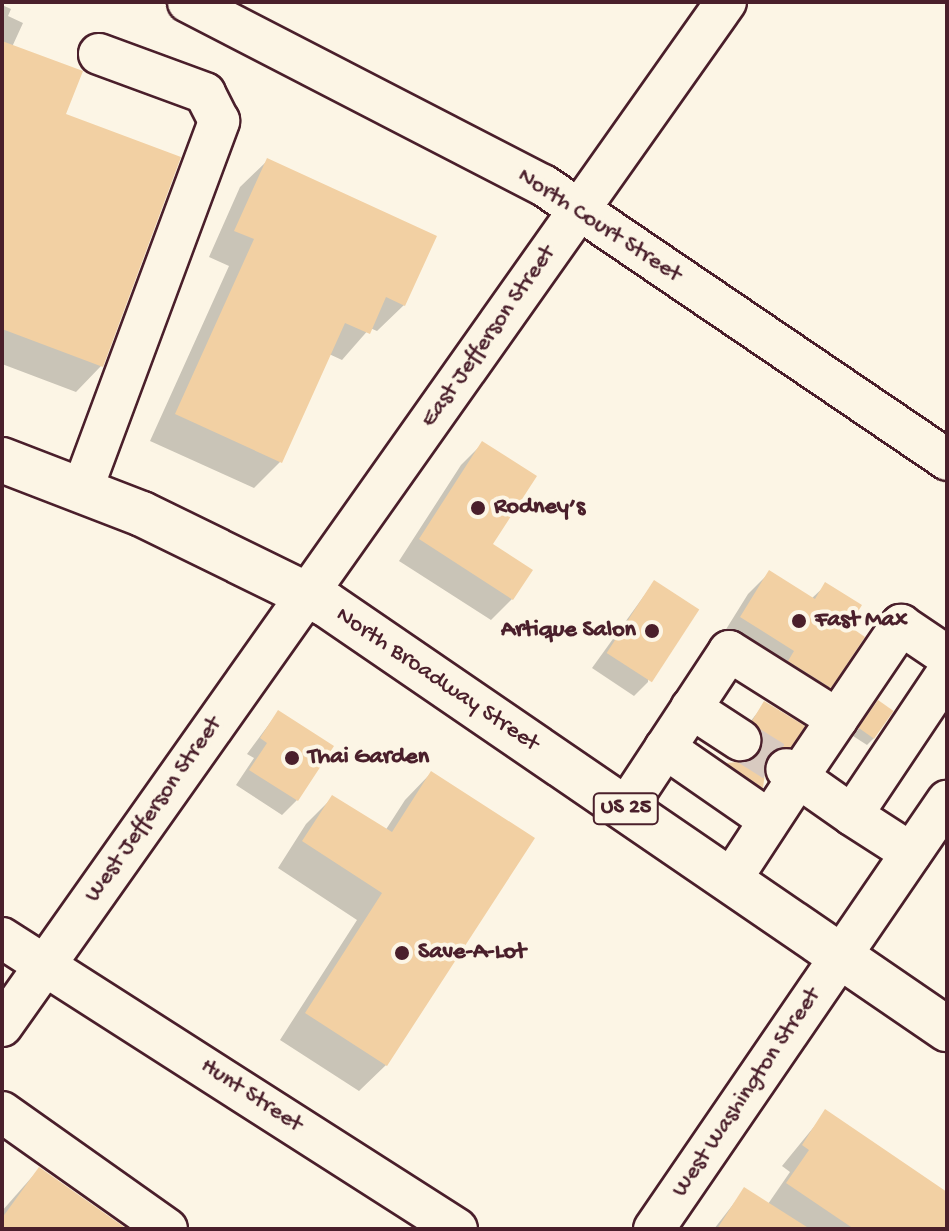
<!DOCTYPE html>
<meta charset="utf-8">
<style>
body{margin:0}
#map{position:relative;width:949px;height:1231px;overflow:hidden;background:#fcf5e5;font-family:"Gochi Hand",sans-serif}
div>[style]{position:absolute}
.shadow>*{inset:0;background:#0003}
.building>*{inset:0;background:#f2d0a3;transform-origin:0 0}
.minor-tunnel>*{height:40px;margin-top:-20px;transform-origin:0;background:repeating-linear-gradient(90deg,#d8cac0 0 40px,transparent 0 60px)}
.roads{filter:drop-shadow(2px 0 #4a1f2b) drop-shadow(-2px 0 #4a1f2b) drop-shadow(0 2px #4a1f2b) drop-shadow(0 -2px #4a1f2b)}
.minor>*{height:40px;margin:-20px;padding:0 20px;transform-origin:20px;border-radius:20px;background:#fcf5e5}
.major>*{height:44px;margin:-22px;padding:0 22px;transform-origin:22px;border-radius:22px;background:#fcf5e5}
.dots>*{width:22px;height:22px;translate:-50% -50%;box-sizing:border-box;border:4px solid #fcf5e5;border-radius:50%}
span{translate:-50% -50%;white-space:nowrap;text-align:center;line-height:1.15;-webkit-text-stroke:8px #fcf5e5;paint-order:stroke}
.shield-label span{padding:2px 6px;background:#fcf5e5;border:2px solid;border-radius:6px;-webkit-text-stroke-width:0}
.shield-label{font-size:22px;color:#4a1f2b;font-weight:700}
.street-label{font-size:24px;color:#4a1f2b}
.poi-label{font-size:24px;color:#4a1f2b;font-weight:700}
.left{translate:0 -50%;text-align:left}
.right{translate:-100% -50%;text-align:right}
.frame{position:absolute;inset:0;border:4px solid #4a1f2b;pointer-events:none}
</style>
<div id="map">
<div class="shadow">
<i style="clip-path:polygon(2px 5px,11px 9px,8px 16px,23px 23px,12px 47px,64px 115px,101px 366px,76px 392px,2px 364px)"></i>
<i style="clip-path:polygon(267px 161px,404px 305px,377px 331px,370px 328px,342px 360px,329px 354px,280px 462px,254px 488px,150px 441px,229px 266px,209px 257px,240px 187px)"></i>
<i style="clip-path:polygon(482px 444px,490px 544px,512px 599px,491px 620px,399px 561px,461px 465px)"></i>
<i style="clip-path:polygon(769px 573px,811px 599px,826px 585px,846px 626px,829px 687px,808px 708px,720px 639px,748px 594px)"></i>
<i style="clip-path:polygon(654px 582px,648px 682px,634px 696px,592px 668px)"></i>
<i style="clip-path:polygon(765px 703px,789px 746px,774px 761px,764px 762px,761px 787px,747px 801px,714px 778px,727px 764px,746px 763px,747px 745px,739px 736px)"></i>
<i style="clip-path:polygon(878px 703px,874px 738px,867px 745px,853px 736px)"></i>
<i style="clip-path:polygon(278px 712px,297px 800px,282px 815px,236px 785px,254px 758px,247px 754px)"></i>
<i style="clip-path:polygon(431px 773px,386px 1065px,359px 1091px,280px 1040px,357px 920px,278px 868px,306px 824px,333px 797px,385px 831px,405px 800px)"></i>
<i style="clip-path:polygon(826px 1112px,947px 1194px,947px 1229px,714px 1229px,745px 1189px,768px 1204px,790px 1172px,782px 1166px)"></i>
<i style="clip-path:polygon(39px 1169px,124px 1229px,2px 1229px,2px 1211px)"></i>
</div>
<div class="building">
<i style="clip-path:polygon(2px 41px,83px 71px,66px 114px,181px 157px,103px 367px,2px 329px)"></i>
<i style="clip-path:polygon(267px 158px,437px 236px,405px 306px,386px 297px,370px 334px,345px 323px,282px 463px,175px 414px,254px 239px,234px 231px)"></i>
<i style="clip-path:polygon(482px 441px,537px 476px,493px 544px,533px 570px,513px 600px,419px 539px)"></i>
<i style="clip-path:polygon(769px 570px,815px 599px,825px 582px,862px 605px,849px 626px,865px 637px,831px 688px,788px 661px,794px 651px,740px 617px)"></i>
<i style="left:654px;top:580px;width:54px;height:87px;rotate:33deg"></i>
<i style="left:878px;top:700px;width:19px;height:34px;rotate:35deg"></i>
<i style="clip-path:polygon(764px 701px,805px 726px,791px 747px,777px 748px,767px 757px,763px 788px,726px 763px,750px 761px,760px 752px,761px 730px,752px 721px)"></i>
<i style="clip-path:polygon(278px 710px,334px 746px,298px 801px,249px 770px,267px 743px,260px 738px)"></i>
<i style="clip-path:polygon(431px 771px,535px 838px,387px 1066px,305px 1013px,382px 893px,302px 841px,332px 795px,392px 832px)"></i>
<i style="clip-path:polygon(825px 1109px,947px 1192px,947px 1229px,854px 1229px,786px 1183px,809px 1150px,802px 1145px)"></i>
<i style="clip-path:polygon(39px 1167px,127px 1229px,2px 1229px,2px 1218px)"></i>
<i style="clip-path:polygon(744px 1187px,810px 1229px,717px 1229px)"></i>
</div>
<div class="minor-tunnel">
<i style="left:740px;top:740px;width:54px;rotate:32.2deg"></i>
</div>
<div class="roads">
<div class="minor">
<i style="left:188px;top:2px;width:399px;rotate:27.3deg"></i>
<i style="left:543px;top:185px;width:489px;rotate:34.2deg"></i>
<i style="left:82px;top:490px;width:394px;rotate:-69.6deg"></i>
<i style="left:219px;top:121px;width:31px;rotate:-117deg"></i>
<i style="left:205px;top:93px;width:113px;rotate:-159.8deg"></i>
<i style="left:691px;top:708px;width:59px;rotate:33.1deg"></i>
<i style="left:665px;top:748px;width:126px;rotate:34.7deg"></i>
<i style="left:625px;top:809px;width:189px;rotate:-56.6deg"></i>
<i style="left:729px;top:651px;width:128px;rotate:32.2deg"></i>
<i style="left:852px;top:815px;width:66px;rotate:-144.9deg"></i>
<i style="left:798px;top:777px;width:184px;rotate:-55.9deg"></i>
<i style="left:901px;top:625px;width:55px;rotate:34deg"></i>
<i style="left:911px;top:853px;width:70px;rotate:-147.2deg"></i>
<i style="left:852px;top:815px;width:171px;rotate:-56.2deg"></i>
<i style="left:730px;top:881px;width:124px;rotate:-56.8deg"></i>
<i style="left:798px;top:777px;width:14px;rotate:-146deg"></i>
<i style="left:2px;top:938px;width:540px;rotate:32.6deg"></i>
<i style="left:2px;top:1026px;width:1254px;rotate:-54.74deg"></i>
<i style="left:2px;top:1112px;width:202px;rotate:35.3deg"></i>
<i style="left:654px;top:1229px;width:519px;rotate:-55.61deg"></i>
</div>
<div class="major">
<i style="left:2px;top:460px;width:150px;rotate:21.1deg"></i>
<i style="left:142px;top:514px;width:205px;rotate:26.1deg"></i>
<i style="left:326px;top:604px;width:753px;rotate:34.39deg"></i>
</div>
</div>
<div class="dots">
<i style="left:478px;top:508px;background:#4a1f2b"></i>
<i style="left:799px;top:621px;background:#4a1f2b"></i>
<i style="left:652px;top:631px;background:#4a1f2b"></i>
<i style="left:292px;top:758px;background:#4a1f2b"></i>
<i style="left:402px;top:953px;background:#4a1f2b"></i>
</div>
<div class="shield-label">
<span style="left:626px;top:809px">US 25</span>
</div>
<div class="street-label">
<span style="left:599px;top:226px;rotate:33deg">North Court Street</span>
<span style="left:489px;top:337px;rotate:-55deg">East Jefferson Street</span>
<span style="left:437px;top:680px;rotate:34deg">North Broadway Street</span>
<span style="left:154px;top:810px;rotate:-55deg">West Jefferson Street</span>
<span style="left:747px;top:1093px;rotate:-56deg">West Washington Street</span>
<span style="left:251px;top:1096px;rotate:33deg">Hunt Street</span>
</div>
<div class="poi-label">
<span class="left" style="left:494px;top:508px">Rodney’s</span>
<span class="left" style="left:815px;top:621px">Fast Max</span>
<span class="right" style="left:636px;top:631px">Artique Salon</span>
<span class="left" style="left:308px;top:758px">Thai Garden</span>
<span class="left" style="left:418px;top:953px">Save-A-Lot</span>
</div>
<div class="frame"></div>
</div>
